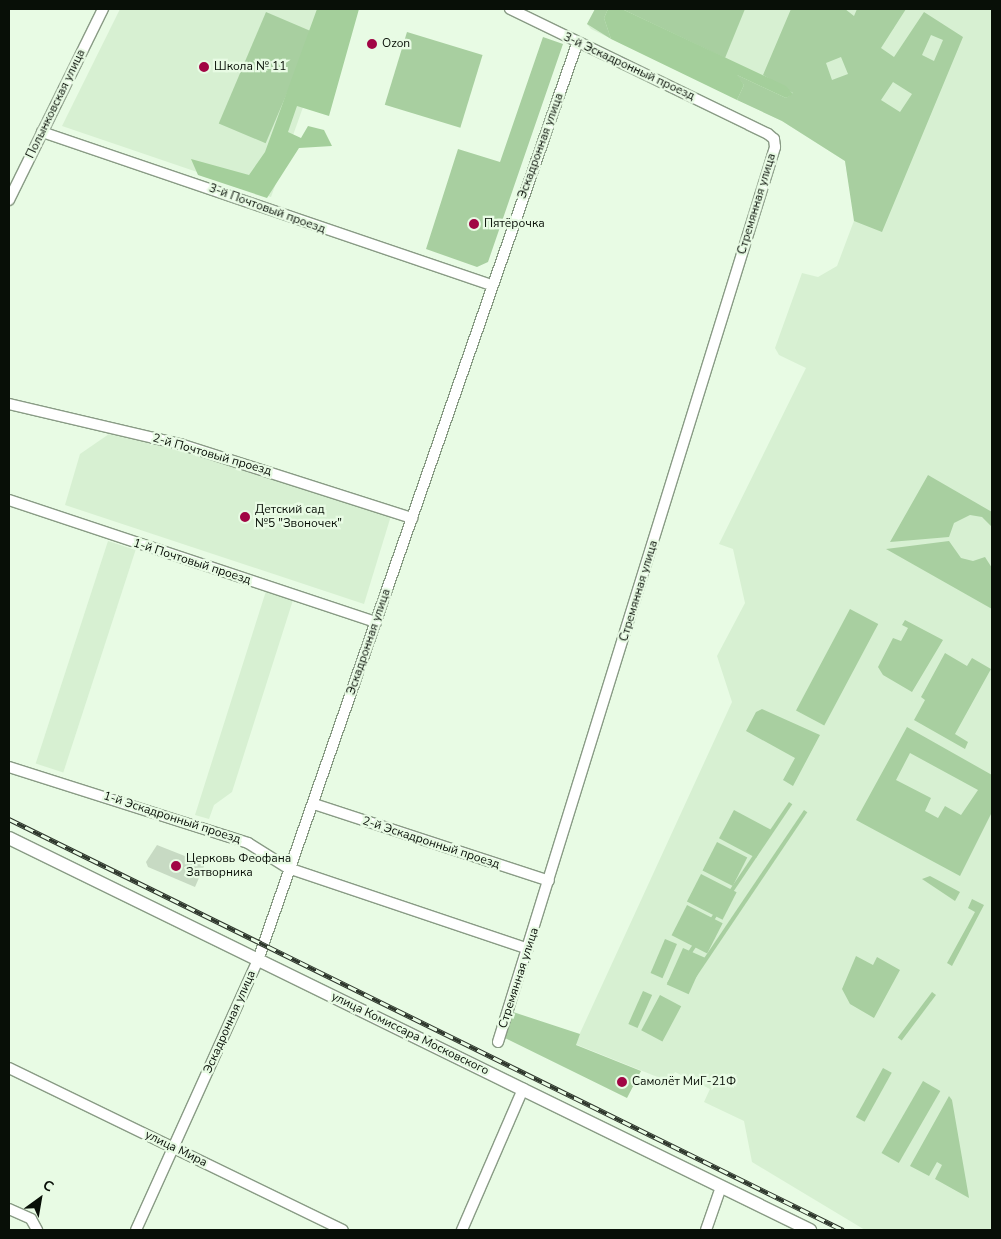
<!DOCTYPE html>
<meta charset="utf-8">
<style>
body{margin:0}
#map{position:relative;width:1001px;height:1239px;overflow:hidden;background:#e8fbe4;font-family:"Nunito Sans",sans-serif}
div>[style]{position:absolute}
.built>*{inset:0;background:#d7f0d2;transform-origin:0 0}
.green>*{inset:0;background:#a8cfa0;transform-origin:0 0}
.forest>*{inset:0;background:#a4cf9b}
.building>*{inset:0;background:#c7dac3}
.roads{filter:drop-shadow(1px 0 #899b85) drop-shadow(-1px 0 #899b85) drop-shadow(0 1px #899b85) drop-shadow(0 -1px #899b85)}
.minor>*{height:10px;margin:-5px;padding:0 5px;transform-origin:5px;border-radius:5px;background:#fff}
.major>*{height:12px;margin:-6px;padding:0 6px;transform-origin:6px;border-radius:6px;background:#fff}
.rail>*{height:5px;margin-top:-2.5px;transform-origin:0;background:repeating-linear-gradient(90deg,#e8fbe4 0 9px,#2e372c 0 18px);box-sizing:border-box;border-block:1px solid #2e372c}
.dots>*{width:14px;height:14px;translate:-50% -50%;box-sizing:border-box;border:2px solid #e8fbe4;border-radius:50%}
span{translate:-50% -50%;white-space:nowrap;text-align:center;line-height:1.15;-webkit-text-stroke:4.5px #e8fbe4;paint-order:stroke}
.poi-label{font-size:12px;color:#080f07}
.left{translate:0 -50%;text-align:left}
.street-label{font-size:12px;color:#080f07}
.frame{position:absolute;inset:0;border:10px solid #080f07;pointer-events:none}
.north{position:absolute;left:15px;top:1174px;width:50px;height:50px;-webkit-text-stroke:4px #e8fbe4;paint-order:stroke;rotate:32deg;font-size:14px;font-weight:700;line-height:20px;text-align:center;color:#080f07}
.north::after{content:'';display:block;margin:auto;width:18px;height:22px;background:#080f07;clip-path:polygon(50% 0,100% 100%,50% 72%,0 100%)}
</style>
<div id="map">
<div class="built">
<i style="clip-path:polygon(120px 9px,338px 9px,271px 197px,62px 126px)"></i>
<i style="clip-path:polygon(595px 9px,992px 9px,992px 1230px,865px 1230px,752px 1162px,744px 1121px,704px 1102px,710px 1089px,675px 1072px,670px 1082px,575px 1044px,732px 702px,717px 656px,745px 603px,733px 549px,719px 544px,806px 368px,779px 355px,775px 348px,802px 273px,818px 277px,837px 266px,855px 218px,845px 161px,782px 121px,591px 29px,587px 24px)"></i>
<i style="clip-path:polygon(109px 434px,194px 454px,388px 514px,390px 519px,364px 604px,65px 505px,80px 454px)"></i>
<i style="left:108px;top:541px;width:29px;height:234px;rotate:18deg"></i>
<i style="clip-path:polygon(266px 591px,293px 600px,232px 792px,214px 805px,209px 819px,195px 815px)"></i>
</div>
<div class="green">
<i style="clip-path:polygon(595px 9px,608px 9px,604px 18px,611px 39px,587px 24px)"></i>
<i style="clip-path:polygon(622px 9px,745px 9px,725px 58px)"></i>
<i style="clip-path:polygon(evenodd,791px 9px,845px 9px,854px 16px,857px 9px,906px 9px,881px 48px,894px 57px,924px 12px,963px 37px,882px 232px,854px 221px,845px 161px,782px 121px,737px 100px,744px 85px,735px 74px,786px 98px,793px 93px,763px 75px,791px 9px,931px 35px,943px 40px,934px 61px,922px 55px,931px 35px,791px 9px,841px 57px,848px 74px,832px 80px,826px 63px,841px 57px,791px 9px,893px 82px,912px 94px,900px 112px,881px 100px,893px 82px)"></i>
<i style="left:266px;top:12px;width:51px;height:121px;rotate:23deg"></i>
<i style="left:407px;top:32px;width:79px;height:76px;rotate:17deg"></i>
<i style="clip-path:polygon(543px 37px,563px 44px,488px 262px,477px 267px,426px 249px,458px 149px,500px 162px)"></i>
<i style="clip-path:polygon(928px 475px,992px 512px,992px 527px,982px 517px,970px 515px,954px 523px,949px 537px,890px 542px)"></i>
<i style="clip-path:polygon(949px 541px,961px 558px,973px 561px,985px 557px,992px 568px,992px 609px,886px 549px)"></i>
<i style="left:850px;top:609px;width:32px;height:115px;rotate:28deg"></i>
<i style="clip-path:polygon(905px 620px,943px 640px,912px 692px,883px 675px,878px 667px,893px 638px,901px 641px,908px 628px,902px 625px)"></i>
<i style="clip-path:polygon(945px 653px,967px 666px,972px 658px,991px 669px,955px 734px,968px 742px,965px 749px,914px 720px,925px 700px,921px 697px)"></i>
<i style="clip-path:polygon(762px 709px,820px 735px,793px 786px,783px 780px,795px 758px,746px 731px,756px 712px)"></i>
<i style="clip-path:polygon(evenodd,907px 727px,992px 775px,992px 812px,960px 876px,856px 820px,907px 727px,910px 753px,978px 790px,961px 815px,945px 806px,938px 818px,925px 811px,931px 798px,896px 780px,910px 753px)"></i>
<i style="left:789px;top:802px;width:4px;height:218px;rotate:34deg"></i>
<i style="left:734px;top:810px;width:42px;height:32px;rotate:28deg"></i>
<i style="left:804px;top:810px;width:4px;height:217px;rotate:34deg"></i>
<i style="left:717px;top:842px;width:34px;height:32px;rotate:27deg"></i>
<i style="left:701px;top:874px;width:40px;height:31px;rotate:27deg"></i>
<i style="clip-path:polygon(930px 876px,960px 892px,955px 901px,922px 879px)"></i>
<i style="clip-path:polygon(972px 899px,984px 905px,952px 966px,947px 963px,975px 912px,968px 908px)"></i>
<i style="left:687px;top:905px;width:40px;height:34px;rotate:27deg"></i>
<i style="left:665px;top:939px;width:13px;height:37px;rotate:23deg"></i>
<i style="left:683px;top:948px;width:24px;height:40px;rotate:24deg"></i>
<i style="clip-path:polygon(856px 956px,873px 965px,877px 957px,900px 970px,874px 1018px,850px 1004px,842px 989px)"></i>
<i style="left:643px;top:991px;width:10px;height:36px;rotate:24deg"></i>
<i style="left:932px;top:992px;width:5px;height:57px;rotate:37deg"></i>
<i style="left:660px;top:995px;width:24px;height:40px;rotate:28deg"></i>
<i style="clip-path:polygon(510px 1011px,580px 1034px,576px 1045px,641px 1071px,627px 1098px,501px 1036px)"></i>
<i style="left:883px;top:1068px;width:10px;height:56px;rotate:29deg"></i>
<i style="left:923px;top:1081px;width:20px;height:83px;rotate:30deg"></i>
<i style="clip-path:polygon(949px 1096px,952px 1100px,969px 1198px,935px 1179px,942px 1165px,937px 1162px,929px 1176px,910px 1166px)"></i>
</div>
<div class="forest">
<i style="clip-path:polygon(317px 9px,359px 9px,329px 116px,297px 106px,288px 132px,301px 138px,308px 126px,324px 130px,332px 146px,299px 148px,267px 198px,198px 175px,191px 159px,249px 175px,265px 152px)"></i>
<i style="clip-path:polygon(608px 9px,622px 9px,786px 86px,793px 94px,786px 98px,737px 75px,744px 85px,737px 100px,611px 39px,604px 18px)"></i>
</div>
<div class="building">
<i style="clip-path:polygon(157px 845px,205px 864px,195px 887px,148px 867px,146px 862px)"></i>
</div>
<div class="roads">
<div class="minor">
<i style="left:42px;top:132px;width:475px;rotate:18.8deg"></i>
<i style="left:9px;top:200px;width:213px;rotate:-63.8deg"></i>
<i style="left:9px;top:404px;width:176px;rotate:13.2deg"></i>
<i style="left:180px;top:444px;width:244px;rotate:17.7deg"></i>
<i style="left:9px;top:500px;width:387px;rotate:18.4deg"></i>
<i style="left:9px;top:767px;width:251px;rotate:17.6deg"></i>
<i style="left:248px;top:843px;width:47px;rotate:32deg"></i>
<i style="left:288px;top:868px;width:253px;rotate:18.6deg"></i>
<i style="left:314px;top:804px;width:247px;rotate:18.1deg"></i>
<i style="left:498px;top:1042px;width:937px;rotate:-72.8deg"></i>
<i style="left:775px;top:147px;width:8px;rotate:-97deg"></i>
<i style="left:774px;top:139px;width:8px;rotate:-140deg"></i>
<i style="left:768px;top:134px;width:287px;rotate:-154.1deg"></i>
<i style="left:9px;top:1068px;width:371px;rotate:25.9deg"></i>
<i style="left:9px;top:1209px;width:24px;rotate:24deg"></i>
<i style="left:31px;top:1219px;width:13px;rotate:61deg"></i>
<i style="left:136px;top:1230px;width:296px;rotate:-65.7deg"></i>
<i style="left:258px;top:960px;width:970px;rotate:-70.8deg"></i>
<i style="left:462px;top:1230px;width:154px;rotate:-66.6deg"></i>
<i style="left:706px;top:1230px;width:46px;rotate:-70.8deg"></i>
</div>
<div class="major">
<i style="left:9px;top:838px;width:892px;rotate:26.08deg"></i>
</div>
</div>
<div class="rail">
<i style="left:9px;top:819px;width:930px;rotate:26.23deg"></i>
</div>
<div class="dots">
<i style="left:372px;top:44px;background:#a10544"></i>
<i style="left:204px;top:67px;background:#a10544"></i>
<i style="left:474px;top:224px;background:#a10544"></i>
<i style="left:245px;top:517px;background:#a10544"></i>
<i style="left:176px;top:866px;background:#a10544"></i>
<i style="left:622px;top:1082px;background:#a10544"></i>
</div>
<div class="poi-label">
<span class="left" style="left:382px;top:44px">Ozon</span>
<span class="left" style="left:214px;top:67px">Школа № 11</span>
<span class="left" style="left:484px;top:224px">Пятёрочка</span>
<span class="left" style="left:255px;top:517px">Детский сад<br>№5 "Звоночек"</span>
<span class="left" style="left:186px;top:866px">Церковь Феофана<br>Затворника</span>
<span class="left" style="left:632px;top:1082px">Самолёт МиГ-21Ф</span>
</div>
<div class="street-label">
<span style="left:629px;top:67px;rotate:25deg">3-й Эскадронный проезд</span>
<span style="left:56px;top:104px;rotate:-64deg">Полынковская улица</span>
<span style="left:541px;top:146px;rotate:-70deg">Эскадронная улица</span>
<span style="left:757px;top:204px;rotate:-73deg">Стремянная улица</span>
<span style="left:267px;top:209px;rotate:20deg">3-й Почтовый проезд</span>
<span style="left:212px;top:455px;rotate:16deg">2-й Почтовый проезд</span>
<span style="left:192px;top:562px;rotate:18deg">1-й Почтовый проезд</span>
<span style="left:639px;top:591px;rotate:-73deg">Стремянная улица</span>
<span style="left:369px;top:642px;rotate:-71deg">Эскадронная улица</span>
<span style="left:172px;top:818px;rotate:18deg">1-й Эскадронный проезд</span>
<span style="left:431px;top:843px;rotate:18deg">2-й Эскадронный проезд</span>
<span style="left:519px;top:978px;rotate:-72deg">Стремянная улица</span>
<span style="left:230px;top:1022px;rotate:-66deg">Эскадронная улица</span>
<span style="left:410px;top:1034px;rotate:26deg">улица Комиссара Московского</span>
<span style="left:176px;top:1149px;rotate:26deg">улица Мира</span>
</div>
<div class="frame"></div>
<div class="north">С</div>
</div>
